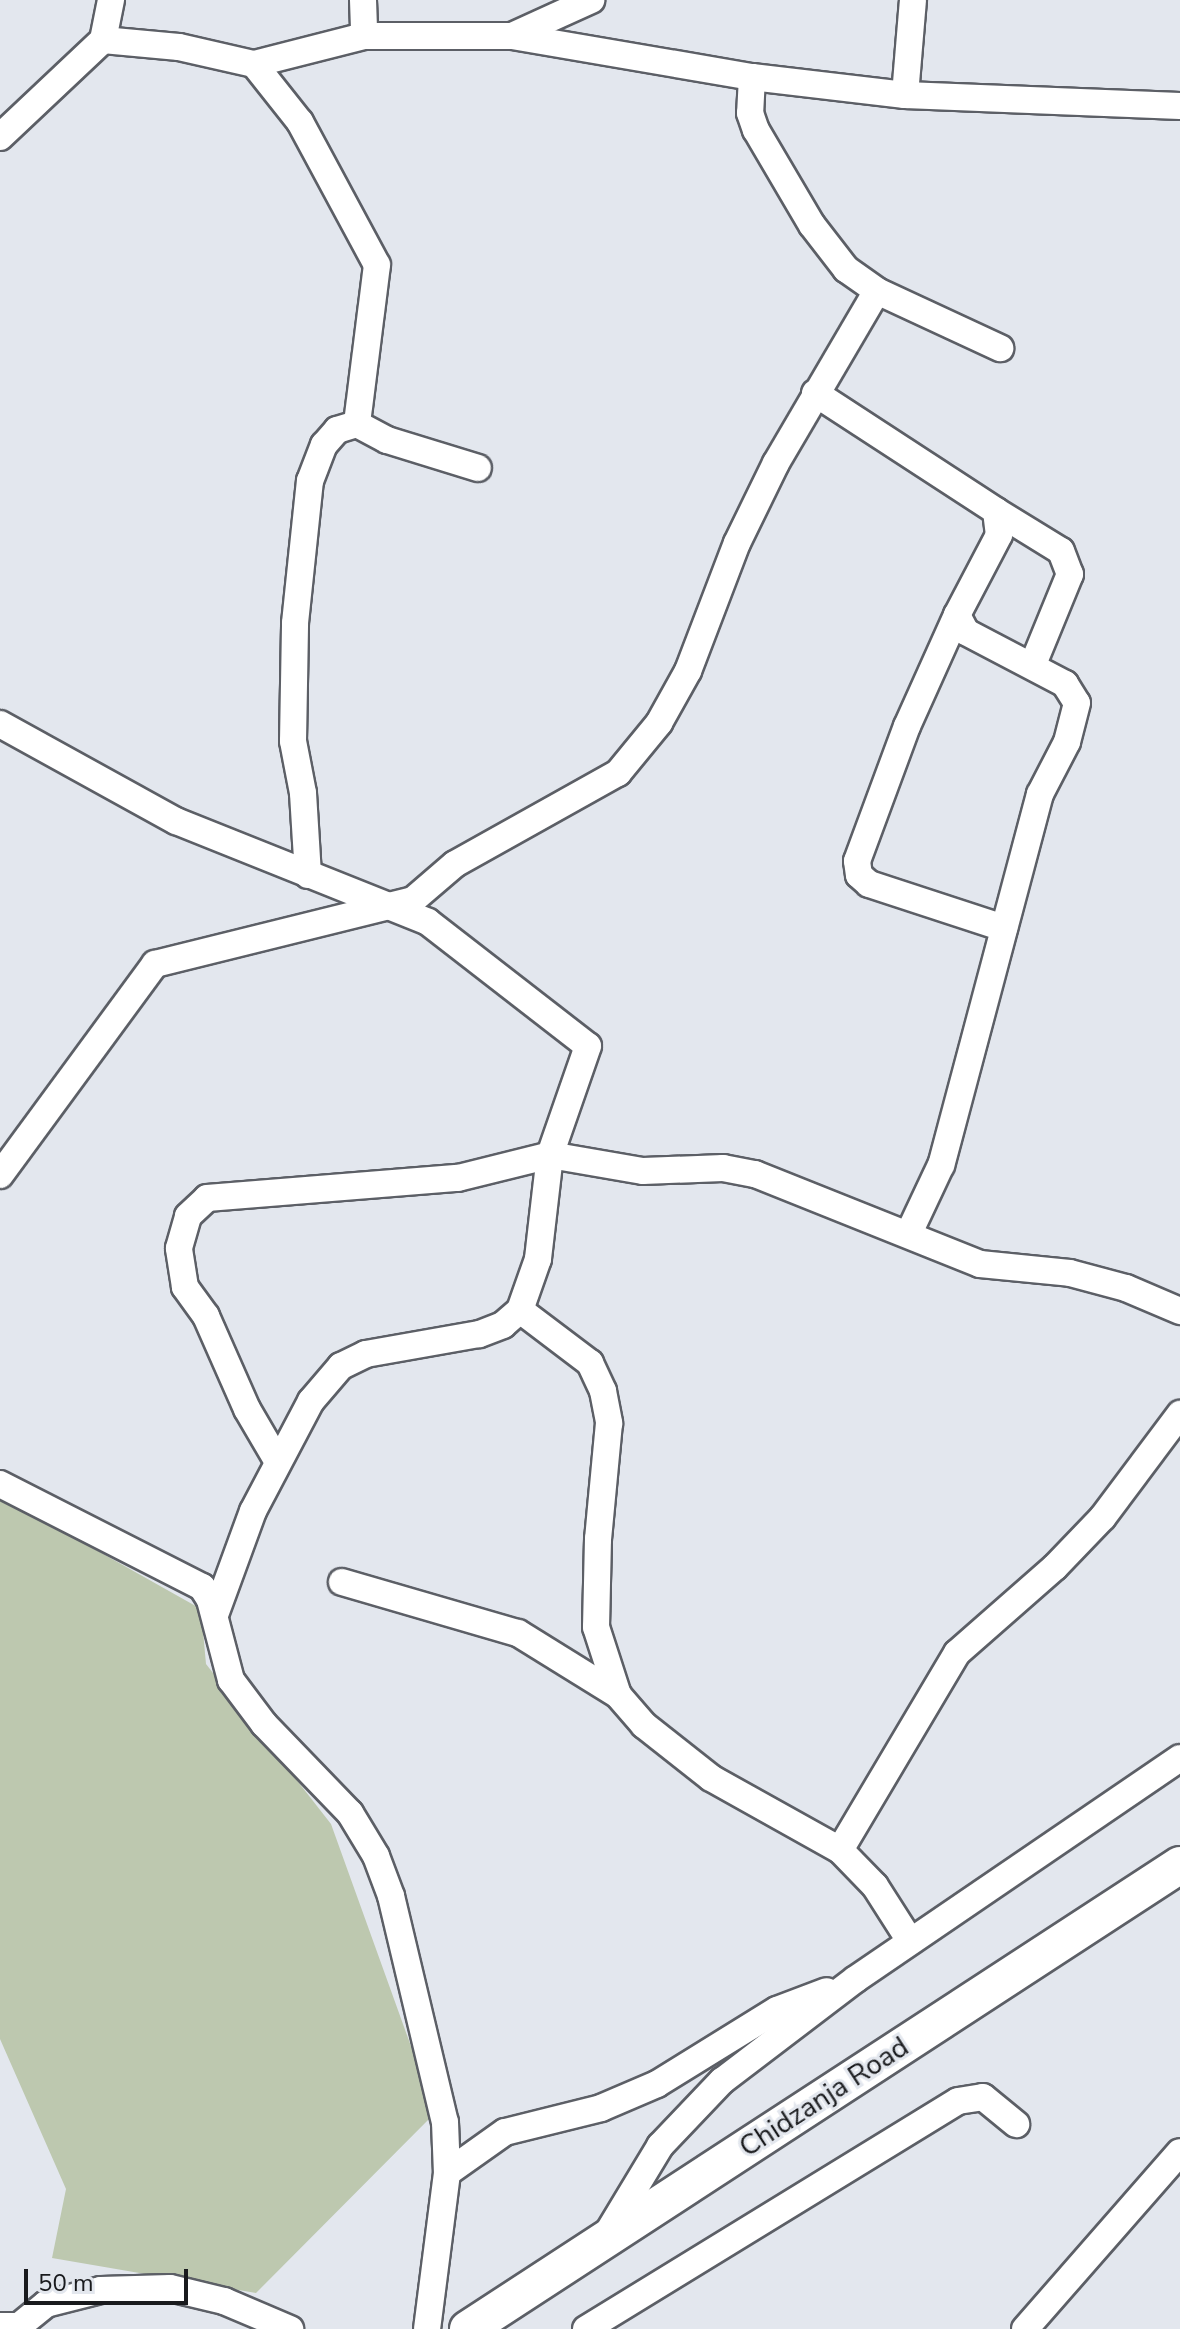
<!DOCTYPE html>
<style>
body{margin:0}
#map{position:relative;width:1180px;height:2329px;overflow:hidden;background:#e3e7ee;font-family:"Nunito Sans",sans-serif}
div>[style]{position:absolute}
.green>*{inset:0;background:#bdc8af}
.roads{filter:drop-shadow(2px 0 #5c5f66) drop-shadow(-2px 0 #5c5f66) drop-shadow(0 2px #5c5f66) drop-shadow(0 -2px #5c5f66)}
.street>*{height:26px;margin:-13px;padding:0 13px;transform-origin:13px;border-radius:13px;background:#fff}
.secondary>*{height:36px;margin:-18px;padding:0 18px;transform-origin:18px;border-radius:18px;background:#fff}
span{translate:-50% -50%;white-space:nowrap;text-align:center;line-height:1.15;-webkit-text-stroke:6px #e3e7ee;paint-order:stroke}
.street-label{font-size:28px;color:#191a1d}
.scale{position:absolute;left:24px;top:2269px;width:164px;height:36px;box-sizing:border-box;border:4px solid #191a1d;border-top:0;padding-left:10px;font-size:24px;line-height:28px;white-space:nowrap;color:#191a1d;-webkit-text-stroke:6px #e3e7ee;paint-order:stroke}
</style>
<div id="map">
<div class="green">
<i style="clip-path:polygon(0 1496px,201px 1609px,206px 1664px,331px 1824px,435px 2113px,256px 2293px,52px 2258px,66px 2189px,0 2039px)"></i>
</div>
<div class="roads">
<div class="street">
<i style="left:363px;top:0;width:36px;rotate:88deg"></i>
<i style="left:514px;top:35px;width:85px;rotate:-24.4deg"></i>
<i style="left:103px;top:40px;width:41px;rotate:-78.7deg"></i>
<i style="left:254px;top:64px;width:74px;rotate:51.6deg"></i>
<i style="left:300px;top:122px;width:162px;rotate:61.7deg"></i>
<i style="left:377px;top:265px;width:160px;rotate:97.2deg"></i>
<i style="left:752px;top:77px;width:36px;rotate:93deg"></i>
<i style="left:750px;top:113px;width:18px;rotate:71deg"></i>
<i style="left:756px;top:130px;width:110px;rotate:59.5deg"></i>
<i style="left:812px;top:225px;width:56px;rotate:52.3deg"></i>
<i style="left:846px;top:269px;width:38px;rotate:35deg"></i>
<i style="left:877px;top:291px;width:136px;rotate:24.9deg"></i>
<i style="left:905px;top:95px;width:95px;rotate:-85.2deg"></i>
<i style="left:0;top:137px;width:141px;rotate:-43.3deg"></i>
<i style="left:103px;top:40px;width:76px;rotate:5.3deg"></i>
<i style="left:179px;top:47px;width:77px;rotate:12.8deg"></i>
<i style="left:254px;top:64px;width:114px;rotate:-14.3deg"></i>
<i style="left:364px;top:36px;width:148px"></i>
<i style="left:512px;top:36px;width:243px;rotate:9.7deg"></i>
<i style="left:752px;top:77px;width:154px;rotate:6.7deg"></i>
<i style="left:905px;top:95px;width:275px;rotate:2.3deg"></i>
<i style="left:815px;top:393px;width:216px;rotate:33.1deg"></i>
<i style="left:996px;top:511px;width:24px;rotate:83deg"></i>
<i style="left:999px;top:535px;width:90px;rotate:117.7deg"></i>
<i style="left:957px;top:615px;width:19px;rotate:62deg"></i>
<i style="left:966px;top:632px;width:112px;rotate:27.7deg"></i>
<i style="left:1065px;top:684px;width:22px;rotate:58deg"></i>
<i style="left:1077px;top:703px;width:40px;rotate:104.4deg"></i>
<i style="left:1067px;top:742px;width:59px;rotate:117.4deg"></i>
<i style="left:1040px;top:794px;width:384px;rotate:104.9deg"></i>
<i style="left:941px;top:1165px;width:75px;rotate:115.2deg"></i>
<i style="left:996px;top:511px;width:76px;rotate:31.6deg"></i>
<i style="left:1061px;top:551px;width:25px;rotate:69deg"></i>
<i style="left:1070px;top:574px;width:97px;rotate:112.3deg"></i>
<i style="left:957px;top:615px;width:122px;rotate:114.2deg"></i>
<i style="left:907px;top:726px;width:144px;rotate:110.3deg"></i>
<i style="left:857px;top:861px;width:14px;rotate:82deg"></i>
<i style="left:859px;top:875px;width:13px;rotate:42deg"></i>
<i style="left:869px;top:884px;width:142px;rotate:18.1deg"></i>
<i style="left:0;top:724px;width:201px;rotate:28.9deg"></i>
<i style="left:176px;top:821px;width:271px;rotate:21.8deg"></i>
<i style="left:428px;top:922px;width:202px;rotate:37.8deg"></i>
<i style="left:588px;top:1046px;width:115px;rotate:109.2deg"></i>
<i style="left:550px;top:1155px;width:105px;rotate:96.6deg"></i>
<i style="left:538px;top:1259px;width:54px;rotate:109.4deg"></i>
<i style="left:520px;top:1310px;width:23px;rotate:139deg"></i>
<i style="left:503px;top:1325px;width:26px;rotate:159deg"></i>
<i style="left:479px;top:1334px;width:115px;rotate:170deg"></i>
<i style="left:366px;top:1354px;width:28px;rotate:154deg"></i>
<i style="left:341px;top:1366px;width:46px;rotate:130.6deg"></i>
<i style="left:311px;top:1401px;width:124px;rotate:117.8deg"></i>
<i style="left:253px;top:1511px;width:111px;rotate:110.1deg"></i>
<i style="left:308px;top:875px;width:82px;rotate:-93.5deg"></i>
<i style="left:303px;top:793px;width:53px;rotate:-100.9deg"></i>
<i style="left:293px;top:741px;width:118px;rotate:-89deg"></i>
<i style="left:295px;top:623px;width:143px;rotate:-84deg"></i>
<i style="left:310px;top:481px;width:39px;rotate:-69deg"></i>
<i style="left:324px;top:445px;width:20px;rotate:-49deg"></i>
<i style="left:337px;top:430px;width:21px;rotate:-17deg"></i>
<i style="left:357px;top:424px;width:34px;rotate:28deg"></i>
<i style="left:387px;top:440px;width:95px;rotate:17.1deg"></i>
<i style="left:0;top:1175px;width:262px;rotate:-53.7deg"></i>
<i style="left:155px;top:964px;width:266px;rotate:-13.9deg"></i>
<i style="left:413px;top:900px;width:55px;rotate:-40.6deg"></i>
<i style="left:455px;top:864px;width:187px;rotate:-29.2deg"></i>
<i style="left:618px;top:773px;width:65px;rotate:-50.6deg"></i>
<i style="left:659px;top:723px;width:60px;rotate:-60.9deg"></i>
<i style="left:688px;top:671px;width:137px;rotate:-69.1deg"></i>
<i style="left:737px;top:543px;width:89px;rotate:-64deg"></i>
<i style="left:776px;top:463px;width:199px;rotate:-59.6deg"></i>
<i style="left:520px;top:1310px;width:88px;rotate:37.1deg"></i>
<i style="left:590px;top:1363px;width:31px;rotate:65deg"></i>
<i style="left:603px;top:1391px;width:33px;rotate:79deg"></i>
<i style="left:609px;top:1423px;width:117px;rotate:95.4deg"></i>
<i style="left:598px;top:1539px;width:88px;rotate:91.3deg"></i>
<i style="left:596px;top:1627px;width:71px;rotate:72.1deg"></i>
<i style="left:618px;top:1695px;width:40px;rotate:49deg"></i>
<i style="left:644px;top:1725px;width:85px;rotate:38.3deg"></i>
<i style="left:711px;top:1778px;width:148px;rotate:29.2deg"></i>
<i style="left:840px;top:1850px;width:50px;rotate:45.8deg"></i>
<i style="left:875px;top:1886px;width:65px;rotate:57.5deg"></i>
<i style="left:278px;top:1462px;width:61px;rotate:-120.3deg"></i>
<i style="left:247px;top:1409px;width:102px;rotate:-113.8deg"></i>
<i style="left:206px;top:1316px;width:36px;rotate:-126deg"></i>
<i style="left:185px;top:1287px;width:39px;rotate:-99deg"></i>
<i style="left:179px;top:1248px;width:33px;rotate:-74deg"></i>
<i style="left:188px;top:1216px;width:26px;rotate:-43deg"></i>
<i style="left:207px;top:1198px;width:252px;rotate:-4.6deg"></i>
<i style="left:458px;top:1178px;width:95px;rotate:-14deg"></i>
<i style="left:550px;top:1155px;width:94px;rotate:9.8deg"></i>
<i style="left:643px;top:1171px;width:80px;rotate:-2.1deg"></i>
<i style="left:723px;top:1168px;width:33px;rotate:11deg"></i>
<i style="left:755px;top:1174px;width:242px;rotate:21.8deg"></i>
<i style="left:980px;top:1264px;width:90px;rotate:5.7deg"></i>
<i style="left:1070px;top:1273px;width:58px;rotate:15deg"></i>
<i style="left:1126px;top:1288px;width:59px;rotate:23.1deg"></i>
<i style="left:0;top:1484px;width:227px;rotate:27deg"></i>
<i style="left:202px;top:1587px;width:15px;rotate:58deg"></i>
<i style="left:210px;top:1600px;width:83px;rotate:75.3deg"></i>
<i style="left:231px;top:1680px;width:55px;rotate:53.1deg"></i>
<i style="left:264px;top:1724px;width:124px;rotate:46deg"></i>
<i style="left:350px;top:1813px;width:50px;rotate:58.8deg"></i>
<i style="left:376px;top:1856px;width:43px;rotate:69.4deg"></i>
<i style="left:391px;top:1896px;width:232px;rotate:76.6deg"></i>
<i style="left:445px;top:2122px;width:51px;rotate:87.8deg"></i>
<i style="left:447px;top:2173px;width:157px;rotate:97.3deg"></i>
<i style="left:342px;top:1582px;width:183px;rotate:16.2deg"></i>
<i style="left:518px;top:1633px;width:118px;rotate:31.8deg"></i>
<i style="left:840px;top:1850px;width:229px;rotate:-59.3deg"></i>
<i style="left:957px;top:1653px;width:130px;rotate:-41.3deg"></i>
<i style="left:1055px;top:1567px;width:69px;rotate:-46.2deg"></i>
<i style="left:1103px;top:1517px;width:129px;rotate:-53.2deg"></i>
<i style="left:447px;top:2173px;width:71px;rotate:-35.3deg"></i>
<i style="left:505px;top:2132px;width:99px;rotate:-14deg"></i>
<i style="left:601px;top:2108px;width:61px;rotate:-23.2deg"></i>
<i style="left:657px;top:2084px;width:141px;rotate:-31.7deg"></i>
<i style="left:777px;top:2010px;width:53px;rotate:-20.8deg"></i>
<i style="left:604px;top:2239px;width:109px;rotate:-58.9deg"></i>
<i style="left:660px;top:2146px;width:90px;rotate:-46.4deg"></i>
<i style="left:722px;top:2081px;width:168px;rotate:-37.3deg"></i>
<i style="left:856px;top:1979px;width:392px;rotate:-34.3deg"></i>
<i style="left:0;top:2326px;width:19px"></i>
<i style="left:19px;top:2326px;width:35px;rotate:-39deg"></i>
<i style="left:46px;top:2304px;width:57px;rotate:-14.3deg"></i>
<i style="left:101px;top:2290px;width:69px;rotate:-1.7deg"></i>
<i style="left:170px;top:2288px;width:56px;rotate:13.5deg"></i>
<i style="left:224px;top:2301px;width:72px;rotate:23deg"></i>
<i style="left:586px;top:2329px;width:436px;rotate:-31.5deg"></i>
<i style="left:958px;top:2101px;width:25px;rotate:-9deg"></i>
<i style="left:983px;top:2097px;width:43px;rotate:39.3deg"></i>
<i style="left:1025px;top:2329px;width:235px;rotate:-48.8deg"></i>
</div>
<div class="secondary">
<i style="left:468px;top:2329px;width:850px;rotate:-33.09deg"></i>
</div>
</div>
<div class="street-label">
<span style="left:824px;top:2097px;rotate:-33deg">Chidzanja Road</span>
</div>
<div class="scale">50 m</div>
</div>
